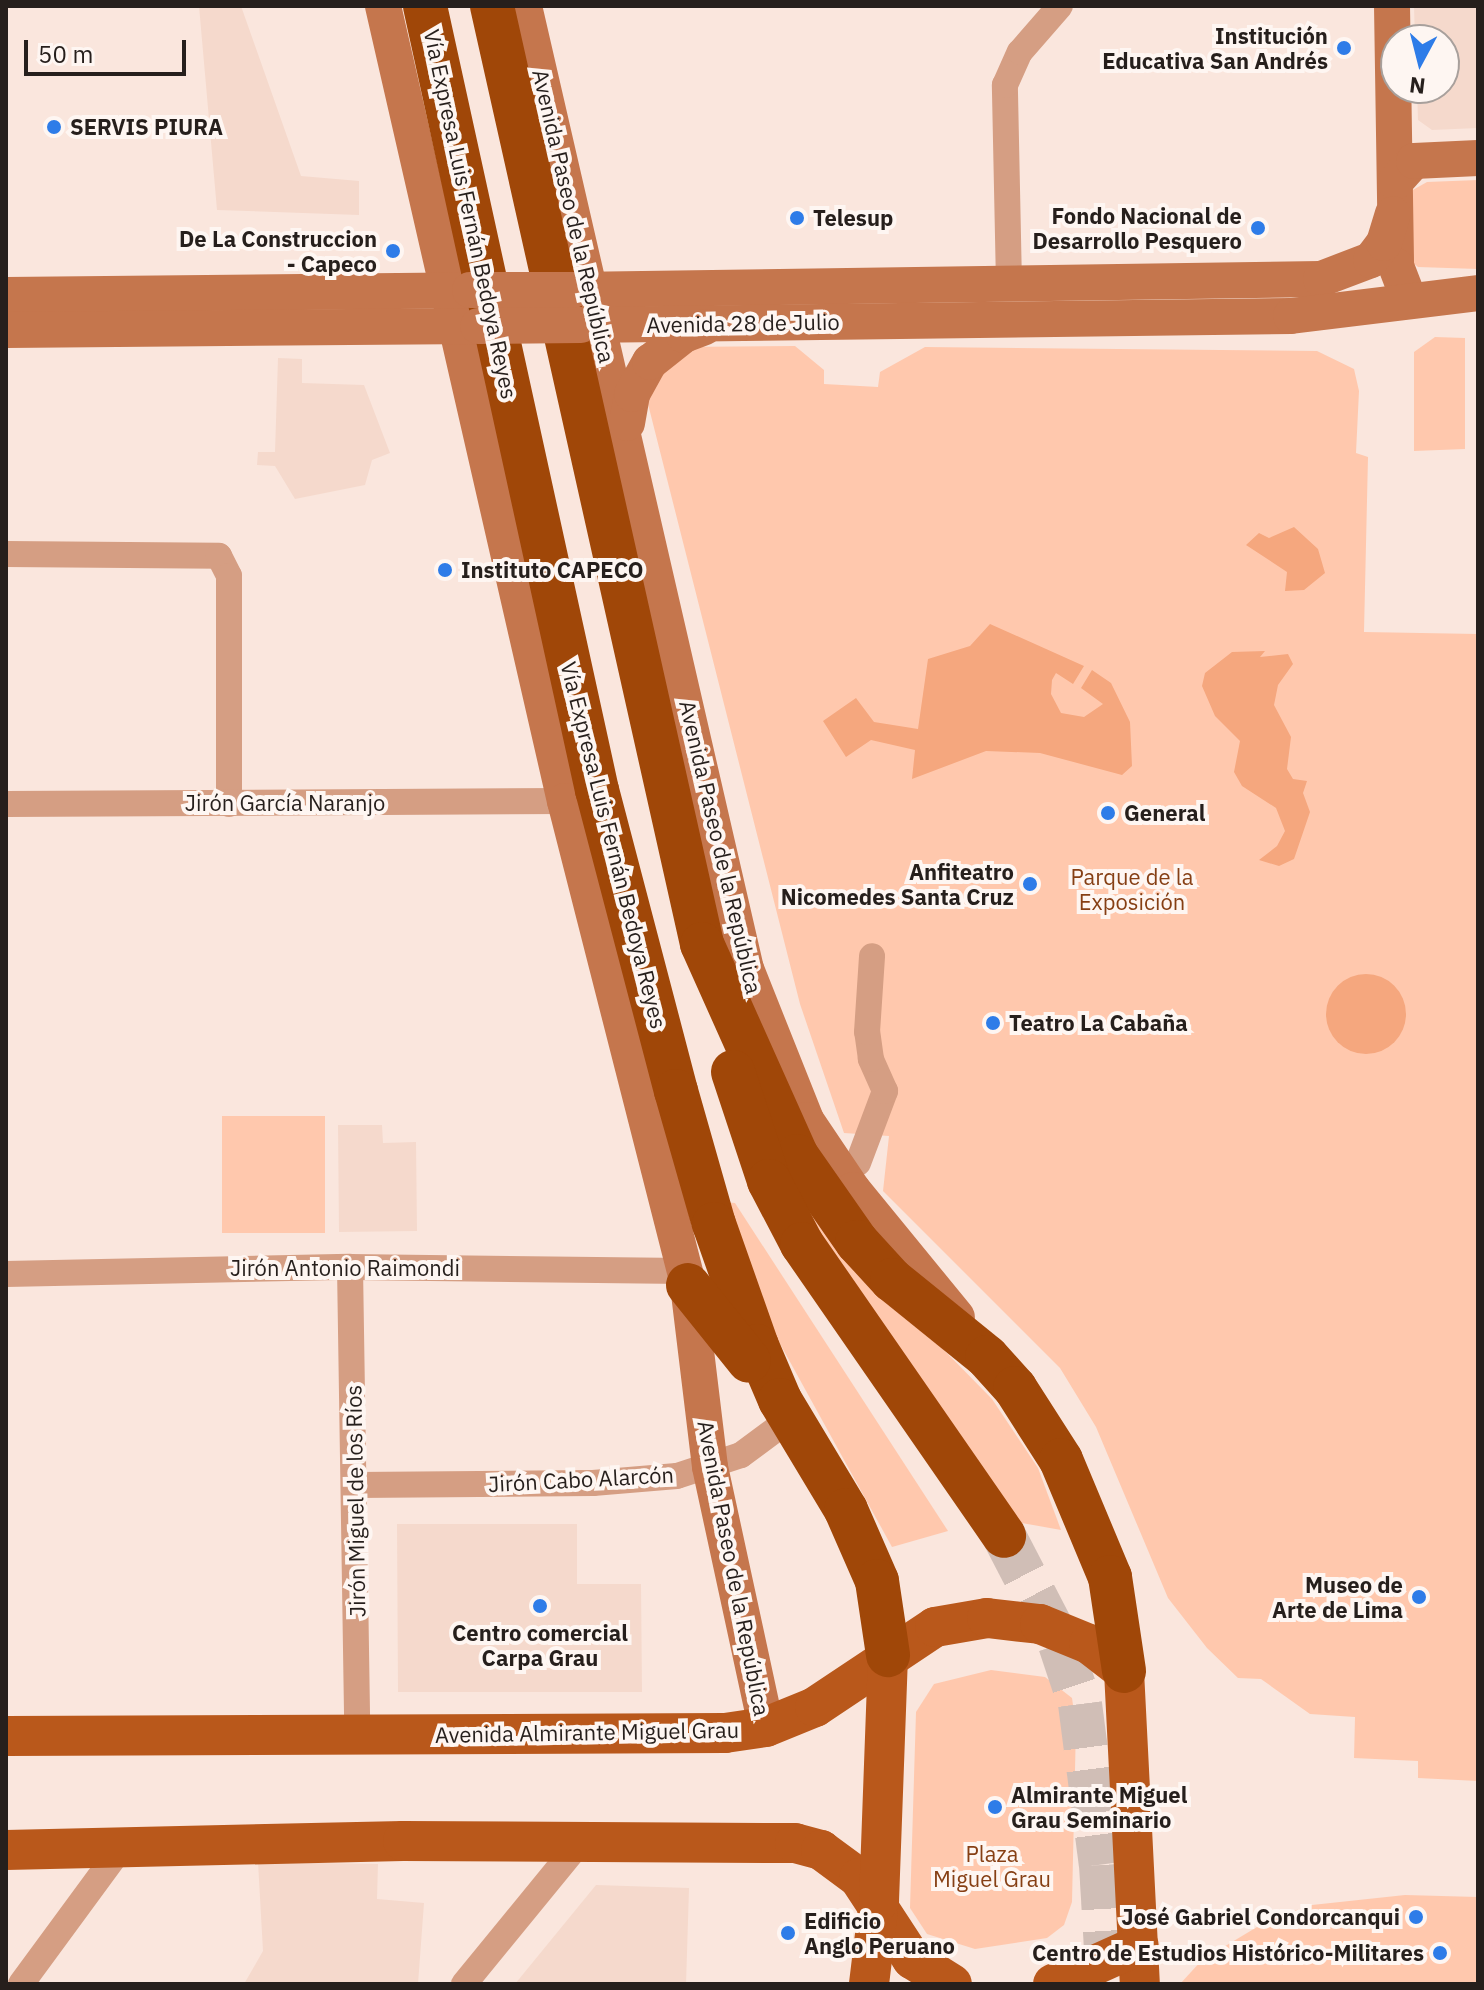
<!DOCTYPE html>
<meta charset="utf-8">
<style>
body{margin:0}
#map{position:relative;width:1484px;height:1990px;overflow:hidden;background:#fae6dd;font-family:"IBM Plex Sans",sans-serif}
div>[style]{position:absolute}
.built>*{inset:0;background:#f5d9cc}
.green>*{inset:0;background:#ffc8ad;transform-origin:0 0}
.water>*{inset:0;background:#f5a77e}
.round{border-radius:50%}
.highway-tunnel>*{height:44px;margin-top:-22px;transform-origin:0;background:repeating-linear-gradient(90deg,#d0beb6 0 44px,transparent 0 66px)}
.street>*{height:26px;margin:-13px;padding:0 13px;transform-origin:13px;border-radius:13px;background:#d59e83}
.secondary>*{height:36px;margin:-18px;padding:0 18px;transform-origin:18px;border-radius:18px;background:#c5764d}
.primary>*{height:40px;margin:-20px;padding:0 20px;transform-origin:20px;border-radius:20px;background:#b9581b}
.highway>*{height:44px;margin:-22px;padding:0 22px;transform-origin:22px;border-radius:22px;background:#a04708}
.secondary-bridge>*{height:36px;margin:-18px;padding:0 18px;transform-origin:18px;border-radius:18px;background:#c5764d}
.dots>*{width:22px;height:22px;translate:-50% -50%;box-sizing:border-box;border:4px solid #fef6f2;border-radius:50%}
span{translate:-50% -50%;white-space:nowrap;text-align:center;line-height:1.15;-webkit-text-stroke:8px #fef6f2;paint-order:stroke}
.poi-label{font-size:22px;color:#261f1c;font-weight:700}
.right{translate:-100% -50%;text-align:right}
.left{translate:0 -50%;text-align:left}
.street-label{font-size:22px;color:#261f1c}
.park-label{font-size:22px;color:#863f14}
.frame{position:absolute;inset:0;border:8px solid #261f1c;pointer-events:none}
.north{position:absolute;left:1380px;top:24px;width:80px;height:80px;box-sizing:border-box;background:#fef6f2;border:2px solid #a8a09c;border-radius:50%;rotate:187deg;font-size:22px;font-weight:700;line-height:32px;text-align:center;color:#261f1c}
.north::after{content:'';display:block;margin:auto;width:28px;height:36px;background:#2e7ce8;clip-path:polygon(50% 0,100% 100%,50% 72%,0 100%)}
.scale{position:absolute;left:24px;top:40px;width:162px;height:36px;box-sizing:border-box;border:4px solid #261f1c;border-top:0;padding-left:10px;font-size:24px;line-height:28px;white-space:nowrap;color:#261f1c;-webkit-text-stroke:6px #fef6f2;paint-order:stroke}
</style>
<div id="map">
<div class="built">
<i style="clip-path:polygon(199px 6px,241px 6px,301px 176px,359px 181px,359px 215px,217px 210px)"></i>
<i style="clip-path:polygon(1414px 6px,1478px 6px,1478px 128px,1432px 130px,1418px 120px,1417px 88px,1444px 88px,1444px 40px,1415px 40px)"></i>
<i style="clip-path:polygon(278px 358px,302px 359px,302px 383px,364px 385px,390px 453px,372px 460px,365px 485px,295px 499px,275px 466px,257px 465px,258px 452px,275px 452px)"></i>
<i style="clip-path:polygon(338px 1125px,382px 1125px,383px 1143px,416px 1142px,417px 1231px,339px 1232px)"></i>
<i style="clip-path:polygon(397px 1524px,577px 1524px,577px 1584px,641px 1584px,642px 1692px,398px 1692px)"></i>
<i style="clip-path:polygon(258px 1862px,378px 1864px,377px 1899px,424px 1903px,418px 1984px,244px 1984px,263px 1951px)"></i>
<i style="clip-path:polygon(596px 1885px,689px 1888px,686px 1984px,515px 1984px)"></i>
</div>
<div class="green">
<i style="clip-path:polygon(1478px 180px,1478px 269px,1418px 267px,1413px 263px,1411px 191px,1427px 182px)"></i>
<i style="clip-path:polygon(1435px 337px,1465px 338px,1465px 449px,1414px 451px,1414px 352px)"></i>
<i style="clip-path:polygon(795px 346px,824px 370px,824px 384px,878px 387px,880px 372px,925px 347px,1317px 351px,1354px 369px,1359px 391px,1356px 453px,1368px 457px,1364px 632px,1478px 634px,1478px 1781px,1418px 1778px,1418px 1761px,1354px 1758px,1355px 1717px,1310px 1714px,1261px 1679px,1238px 1678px,1207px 1648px,1168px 1598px,1096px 1427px,1060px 1368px,883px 1191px,889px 1136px,844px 1133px,800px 1004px,648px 404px,653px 374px,679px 347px)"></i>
<i style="left:222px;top:1116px;width:103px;height:117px"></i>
<i style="clip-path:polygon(790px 1193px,992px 1399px,1038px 1468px,1061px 1530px,1011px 1521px)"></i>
<i style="clip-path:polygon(724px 1202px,735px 1203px,948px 1531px,892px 1547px,773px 1331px)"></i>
<i style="clip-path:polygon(991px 1670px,1045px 1677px,1072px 1698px,1076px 1726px,1072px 1902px,1064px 1925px,1047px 1938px,975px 1949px,927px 1934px,910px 1908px,916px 1712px,934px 1684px)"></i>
<i style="clip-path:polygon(1405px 1895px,1478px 1897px,1478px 1984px,1180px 1984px,1202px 1960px,1272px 1918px,1312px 1905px)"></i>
</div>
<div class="water">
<i style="clip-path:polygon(1294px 527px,1318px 549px,1325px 573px,1304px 590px,1285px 591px,1287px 572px,1246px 545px,1259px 533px,1269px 538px)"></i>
<i style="clip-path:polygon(990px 624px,1084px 666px,1073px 684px,1056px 673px,1052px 680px,1051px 694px,1061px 713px,1084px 717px,1103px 704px,1081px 688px,1092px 670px,1111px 683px,1130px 722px,1132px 766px,1122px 775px,1040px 753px,986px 751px,912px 779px,915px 750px,871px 740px,846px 757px,823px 721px,856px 698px,874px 722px,918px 729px,928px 659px,970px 646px)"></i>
<i style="clip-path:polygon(1265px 651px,1260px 657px,1288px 654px,1293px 664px,1278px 685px,1274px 705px,1291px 737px,1287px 769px,1293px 779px,1307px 781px,1303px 793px,1310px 812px,1294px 859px,1279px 866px,1259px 860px,1277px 846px,1285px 831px,1276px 808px,1242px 786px,1234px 772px,1240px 741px,1215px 716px,1202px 686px,1205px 673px,1232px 652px)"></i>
<i class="round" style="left:1326px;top:974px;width:80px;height:80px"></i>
</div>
<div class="highway-tunnel">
<i style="left:1004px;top:1536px;width:122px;rotate:62.6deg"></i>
<i style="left:1060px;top:1644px;width:63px;rotate:71.6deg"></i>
<i style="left:1080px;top:1704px;width:162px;rotate:82.6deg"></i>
<i style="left:1101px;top:1865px;width:119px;rotate:86.6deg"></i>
</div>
<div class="street">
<i style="left:1009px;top:284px;width:199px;rotate:-91.2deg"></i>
<i style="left:1005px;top:85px;width:36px;rotate:-66deg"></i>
<i style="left:1020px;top:52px;width:61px;rotate:-49deg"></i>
<i style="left:6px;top:554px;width:213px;rotate:0.5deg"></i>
<i style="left:219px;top:556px;width:22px;rotate:63deg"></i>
<i style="left:229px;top:576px;width:228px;rotate:90deg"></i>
<i style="left:6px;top:804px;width:559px;rotate:-0.31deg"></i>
<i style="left:858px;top:1163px;width:77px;rotate:-69.4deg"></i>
<i style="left:885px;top:1091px;width:35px;rotate:-114deg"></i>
<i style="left:871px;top:1059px;width:27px;rotate:-98deg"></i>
<i style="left:867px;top:1032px;width:76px;rotate:-86.2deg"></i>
<i style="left:350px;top:1267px;width:468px;rotate:89.1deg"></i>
<i style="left:6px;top:1274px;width:344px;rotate:-1.2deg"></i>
<i style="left:350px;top:1267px;width:335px;rotate:0.7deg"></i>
<i style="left:356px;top:1485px;width:237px;rotate:-0.5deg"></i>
<i style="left:593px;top:1483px;width:84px;rotate:-4.8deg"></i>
<i style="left:677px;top:1476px;width:67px;rotate:-18.2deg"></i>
<i style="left:741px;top:1455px;width:62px;rotate:-36.5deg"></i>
<i style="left:21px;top:1984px;width:167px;rotate:-53.7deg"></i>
<i style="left:464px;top:1984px;width:186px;rotate:-50.7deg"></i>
</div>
<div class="secondary">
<i style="left:383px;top:6px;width:816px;rotate:77.11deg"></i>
<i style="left:565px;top:801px;width:499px;rotate:75.7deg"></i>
<i style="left:688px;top:1285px;width:183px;rotate:83.1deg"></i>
<i style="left:710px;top:1467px;width:266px;rotate:77.8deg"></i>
<i style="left:524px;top:6px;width:988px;rotate:77.02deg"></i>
<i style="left:746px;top:969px;width:162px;rotate:68.3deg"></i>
<i style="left:806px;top:1120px;width:84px;rotate:56.1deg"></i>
<i style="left:853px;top:1190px;width:164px;rotate:50.7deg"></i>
<i style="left:1392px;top:6px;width:260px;rotate:89.1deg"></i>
<i style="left:1396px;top:266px;width:34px;rotate:69deg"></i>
<i style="left:1395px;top:182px;width:28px;rotate:-48deg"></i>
<i style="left:1414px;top:161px;width:64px;rotate:-2.7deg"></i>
<i style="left:573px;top:290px;width:748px;rotate:-0.84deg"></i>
<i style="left:1321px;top:279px;width:53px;rotate:-20.8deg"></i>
<i style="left:1371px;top:260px;width:21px;rotate:-53deg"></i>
<i style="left:1384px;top:243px;width:30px;rotate:-73deg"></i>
<i style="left:6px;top:295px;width:464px;rotate:-0.6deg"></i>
<i style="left:581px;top:325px;width:710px;rotate:-0.73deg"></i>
<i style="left:1291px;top:316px;width:188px;rotate:-7deg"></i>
<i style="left:6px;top:330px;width:472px;rotate:-0.5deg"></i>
<i style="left:627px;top:423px;width:29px;rotate:-80deg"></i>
<i style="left:632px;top:394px;width:37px;rotate:-61deg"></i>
<i style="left:650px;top:362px;width:43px;rotate:-38.5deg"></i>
<i style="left:684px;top:335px;width:22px;rotate:-21deg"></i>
</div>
<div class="primary">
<i style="left:6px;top:1736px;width:719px;rotate:-0.24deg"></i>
<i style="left:725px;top:1733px;width:41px;rotate:-8.3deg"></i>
<i style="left:766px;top:1727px;width:53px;rotate:-22.2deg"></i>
<i style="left:815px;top:1707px;width:144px;rotate:-33.7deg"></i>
<i style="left:935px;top:1627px;width:53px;rotate:-9.8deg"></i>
<i style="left:987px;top:1618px;width:53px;rotate:6.5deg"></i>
<i style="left:1040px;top:1624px;width:53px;rotate:22.2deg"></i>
<i style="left:1089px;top:1644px;width:44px;rotate:37.6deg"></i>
<i style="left:1124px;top:1671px;width:313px;rotate:87.1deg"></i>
<i style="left:6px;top:1850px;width:397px;rotate:-1.3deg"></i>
<i style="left:403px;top:1841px;width:392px;rotate:0.3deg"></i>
<i style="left:795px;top:1843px;width:27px;rotate:15deg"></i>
<i style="left:821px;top:1850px;width:47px;rotate:36.4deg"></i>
<i style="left:859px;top:1878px;width:97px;rotate:56.8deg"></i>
<i style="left:912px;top:1959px;width:47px;rotate:32deg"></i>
<i style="left:869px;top:1984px;width:84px;rotate:-83.1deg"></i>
<i style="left:879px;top:1901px;width:246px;rotate:-87.9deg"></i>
<i style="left:1053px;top:1984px;width:94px;rotate:-24.4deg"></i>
</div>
<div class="highway">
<i style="left:425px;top:6px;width:803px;rotate:77.63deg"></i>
<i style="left:597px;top:790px;width:311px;rotate:75.3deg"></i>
<i style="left:676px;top:1091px;width:138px;rotate:74.1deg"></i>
<i style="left:714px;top:1224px;width:129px;rotate:70.6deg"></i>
<i style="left:757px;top:1346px;width:59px;rotate:66.9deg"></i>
<i style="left:780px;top:1400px;width:128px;rotate:59deg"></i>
<i style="left:846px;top:1510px;width:77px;rotate:66.4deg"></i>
<i style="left:877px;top:1581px;width:75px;rotate:81.5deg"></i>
<i style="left:492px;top:6px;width:961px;rotate:77.38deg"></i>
<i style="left:702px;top:944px;width:232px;rotate:65.9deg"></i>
<i style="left:797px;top:1156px;width:105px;rotate:55.1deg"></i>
<i style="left:857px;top:1242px;width:52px;rotate:47.4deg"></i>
<i style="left:892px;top:1280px;width:122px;rotate:39deg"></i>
<i style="left:987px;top:1357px;width:42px;rotate:47.9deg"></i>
<i style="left:1015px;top:1388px;width:85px;rotate:57.4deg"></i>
<i style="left:1061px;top:1460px;width:127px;rotate:67.3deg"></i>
<i style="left:1110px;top:1577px;width:95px;rotate:81.5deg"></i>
<i style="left:733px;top:1072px;width:115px;rotate:71.7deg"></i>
<i style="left:769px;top:1181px;width:71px;rotate:62.4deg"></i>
<i style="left:802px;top:1244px;width:355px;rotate:55.3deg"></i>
<i style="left:688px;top:1285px;width:97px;rotate:51.2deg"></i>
</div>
<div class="secondary-bridge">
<i style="left:470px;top:290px;width:103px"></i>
<i style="left:478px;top:326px;width:103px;rotate:-0.6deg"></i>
</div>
<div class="dots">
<i style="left:1344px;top:48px;background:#2e7ce8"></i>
<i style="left:54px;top:127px;background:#2e7ce8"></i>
<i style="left:797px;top:218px;background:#2e7ce8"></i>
<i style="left:1258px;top:228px;background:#2e7ce8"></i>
<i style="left:393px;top:251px;background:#2e7ce8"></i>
<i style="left:445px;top:570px;background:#2e7ce8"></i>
<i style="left:1108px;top:813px;background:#2e7ce8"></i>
<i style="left:1030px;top:884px;background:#2e7ce8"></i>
<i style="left:993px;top:1023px;background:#2e7ce8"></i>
<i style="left:1419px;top:1597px;background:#2e7ce8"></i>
<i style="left:540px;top:1606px;background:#2e7ce8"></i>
<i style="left:995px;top:1807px;background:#2e7ce8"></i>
<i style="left:1416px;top:1917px;background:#2e7ce8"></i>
<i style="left:788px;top:1933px;background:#2e7ce8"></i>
<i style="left:1440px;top:1953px;background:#2e7ce8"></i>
</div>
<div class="poi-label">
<span class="right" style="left:1328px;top:48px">Institución<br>Educativa San Andrés</span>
<span class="left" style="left:70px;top:127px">SERVIS PIURA</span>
<span class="right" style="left:1242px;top:228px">Fondo Nacional de<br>Desarrollo Pesquero</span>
<span class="left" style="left:813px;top:218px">Telesup</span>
<span class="right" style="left:377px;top:251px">De La Construccion<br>- Capeco</span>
<span class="left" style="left:461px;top:570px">Instituto CAPECO</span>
<span class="left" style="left:1124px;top:813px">General</span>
<span class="right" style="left:1014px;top:884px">Anfiteatro<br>Nicomedes Santa Cruz</span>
<span class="left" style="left:1009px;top:1023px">Teatro La Cabaña</span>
<span class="right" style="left:1403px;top:1597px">Museo de<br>Arte de Lima</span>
<span style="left:540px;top:1645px">Centro comercial<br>Carpa Grau</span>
<span class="left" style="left:1011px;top:1807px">Almirante Miguel<br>Grau Seminario</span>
<span class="right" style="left:1400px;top:1917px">José Gabriel Condorcanqui</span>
<span class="left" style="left:804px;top:1933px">Edificio<br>Anglo Peruano</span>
<span class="right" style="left:1424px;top:1953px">Centro de Estudios Histórico-Militares</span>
</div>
<div class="street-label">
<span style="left:471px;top:214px;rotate:78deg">Vía Expresa Luis Fernán Bedoya Reyes</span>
<span style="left:574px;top:216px;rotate:77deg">Avenida Paseo de la República</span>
<span style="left:743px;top:323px;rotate:-1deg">Avenida 28 de Julio</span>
<span style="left:285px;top:803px">Jirón García Naranjo</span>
<span style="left:614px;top:845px;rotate:76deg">Vía Expresa Luis Fernán Bedoya Reyes</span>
<span style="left:721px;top:847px;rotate:77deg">Avenida Paseo de la República</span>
<span style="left:345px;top:1268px">Jirón Antonio Raimondi</span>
<span style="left:581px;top:1479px;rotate:-3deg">Jirón Cabo Alarcón</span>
<span style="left:355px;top:1501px;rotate:-91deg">Jirón Miguel de los Ríos</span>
<span style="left:734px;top:1568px;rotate:79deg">Avenida Paseo de la República</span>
<span style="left:587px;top:1732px;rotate:-1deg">Avenida Almirante Miguel Grau</span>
</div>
<div class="park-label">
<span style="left:1132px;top:889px">Parque de la<br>Exposición</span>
<span style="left:992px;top:1866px">Plaza<br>Miguel Grau</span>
</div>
<div class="frame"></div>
<div class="north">N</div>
<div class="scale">50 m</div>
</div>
